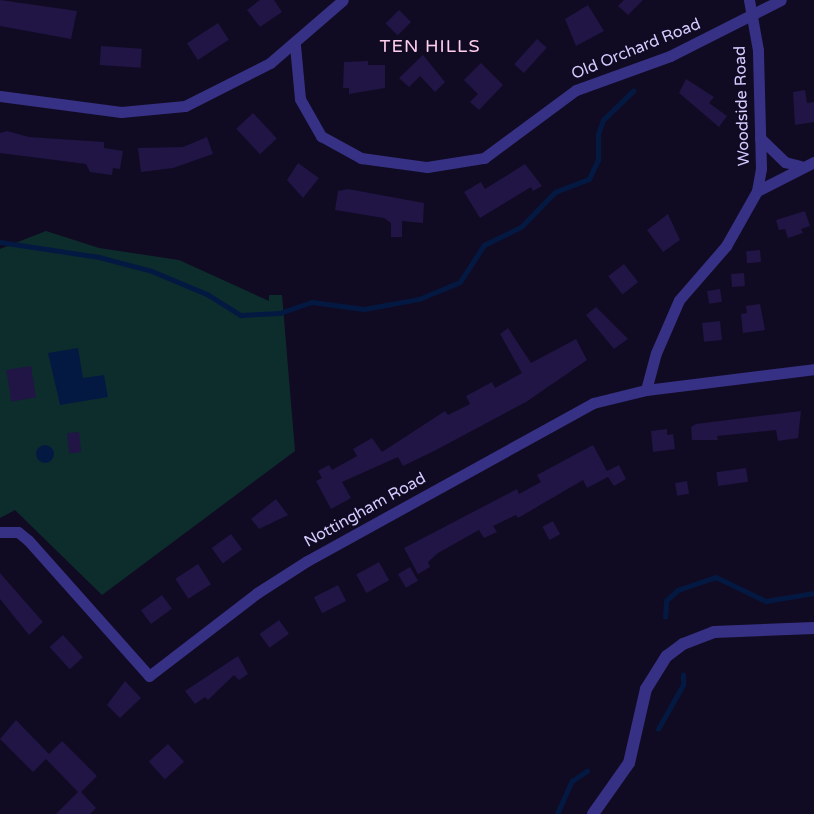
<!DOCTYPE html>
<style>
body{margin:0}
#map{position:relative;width:814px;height:814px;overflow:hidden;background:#100b22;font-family:"Varela Round",sans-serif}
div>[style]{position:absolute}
.green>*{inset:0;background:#0d2d2d}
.water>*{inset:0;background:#041942}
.round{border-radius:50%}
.stream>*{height:4.5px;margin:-2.25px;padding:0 2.25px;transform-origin:2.25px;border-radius:2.25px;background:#041942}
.building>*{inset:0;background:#201545;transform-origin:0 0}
.minor>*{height:11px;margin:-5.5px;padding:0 5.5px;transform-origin:5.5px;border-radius:5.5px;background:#373186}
.tertiary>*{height:12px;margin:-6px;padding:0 6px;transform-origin:6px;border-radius:6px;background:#373186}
span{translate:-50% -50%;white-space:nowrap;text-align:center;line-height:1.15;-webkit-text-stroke:4px #100b22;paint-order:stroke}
.street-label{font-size:16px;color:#d4ccff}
.neighbourhood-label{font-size:18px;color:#ffceec;letter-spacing:1px}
</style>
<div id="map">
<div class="green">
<i style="clip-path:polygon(46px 231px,99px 248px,179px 260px,269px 301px,269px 295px,282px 295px,295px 451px,102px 595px,15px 510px,0 518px,0 249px)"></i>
</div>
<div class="water">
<i style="clip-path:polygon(78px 348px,83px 378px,104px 375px,108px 397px,60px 405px,48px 353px)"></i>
<i class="round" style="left:36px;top:445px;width:18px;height:18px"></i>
</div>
<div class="stream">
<i style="left:0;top:242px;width:100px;rotate:8.6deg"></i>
<i style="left:99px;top:257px;width:55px;rotate:14.8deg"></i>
<i style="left:152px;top:271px;width:60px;rotate:22.7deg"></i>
<i style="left:207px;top:294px;width:40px;rotate:32deg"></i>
<i style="left:241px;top:315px;width:39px;rotate:-3deg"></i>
<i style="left:280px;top:313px;width:34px;rotate:-19deg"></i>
<i style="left:312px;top:302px;width:52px;rotate:7.7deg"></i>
<i style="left:364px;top:309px;width:56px;rotate:-10.3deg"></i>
<i style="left:419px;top:299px;width:44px;rotate:-22.5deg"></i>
<i style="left:460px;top:282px;width:44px;rotate:-57deg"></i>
<i style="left:484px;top:245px;width:41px;rotate:-25.9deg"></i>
<i style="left:521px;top:227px;width:49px;rotate:-45.8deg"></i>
<i style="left:555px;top:192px;width:36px;rotate:-21deg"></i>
<i style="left:589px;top:179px;width:21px;rotate:-65deg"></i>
<i style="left:598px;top:160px;width:26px;rotate:-90deg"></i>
<i style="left:598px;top:134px;width:15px;rotate:-70deg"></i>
<i style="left:603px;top:120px;width:42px;rotate:-44deg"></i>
<i style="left:665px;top:617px;width:16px;rotate:-86deg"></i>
<i style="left:666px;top:601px;width:16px;rotate:-43deg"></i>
<i style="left:678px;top:590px;width:40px;rotate:-18.9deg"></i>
<i style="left:716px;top:577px;width:55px;rotate:25.6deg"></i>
<i style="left:766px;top:601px;width:49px;rotate:-9.5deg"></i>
<i style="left:658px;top:729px;width:51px;rotate:-60.4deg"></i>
<i style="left:683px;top:685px;width:10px;rotate:-90deg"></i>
<i style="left:557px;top:814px;width:36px;rotate:-66deg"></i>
<i style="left:572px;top:781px;width:18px;rotate:-34deg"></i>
</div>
<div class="building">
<i style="clip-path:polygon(0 0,77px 11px,71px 39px,0 26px)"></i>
<i style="clip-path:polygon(260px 0,274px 0,282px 12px,260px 27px,247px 10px)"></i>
<i style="clip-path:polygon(624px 0,643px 0,628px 15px,618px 6px)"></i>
<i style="clip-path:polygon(588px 5px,604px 31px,576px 46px,565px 19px)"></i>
<i style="left:399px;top:10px;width:17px;height:19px;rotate:45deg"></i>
<i style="left:218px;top:23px;width:20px;height:37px;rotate:57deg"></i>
<i style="left:537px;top:39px;width:13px;height:34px;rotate:42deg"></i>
<i style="left:101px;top:46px;width:41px;height:19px;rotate:4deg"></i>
<i style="clip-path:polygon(423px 55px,445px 82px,435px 92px,420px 76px,409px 87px,399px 78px)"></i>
<i style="clip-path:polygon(368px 61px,368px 65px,385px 65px,385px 88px,349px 94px,349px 88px,343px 88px,344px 62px)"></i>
<i style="clip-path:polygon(481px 63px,503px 85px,479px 110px,470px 102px,478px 94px,464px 80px)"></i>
<i style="clip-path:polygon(686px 79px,714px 97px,709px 103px,727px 116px,719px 127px,679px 93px)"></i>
<i style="clip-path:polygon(805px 90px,807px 103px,814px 102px,814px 122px,795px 125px,793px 92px)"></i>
<i style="left:253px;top:113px;width:35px;height:23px;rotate:47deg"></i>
<i style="clip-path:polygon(7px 131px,29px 137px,104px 142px,104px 148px,123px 151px,120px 169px,113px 168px,112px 175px,90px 172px,86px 164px,0 153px,0 133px)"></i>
<i style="clip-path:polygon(207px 137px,213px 154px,173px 168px,141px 172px,138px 148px,183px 147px)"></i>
<i style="clip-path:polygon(298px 163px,319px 178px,303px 198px,287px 180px)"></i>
<i style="clip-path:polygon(525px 164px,542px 186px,533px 191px,531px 187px,480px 218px,464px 192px,481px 182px,485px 189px)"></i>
<i style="clip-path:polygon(348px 189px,424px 203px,423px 223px,402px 221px,402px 237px,391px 237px,391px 223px,384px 218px,335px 210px,338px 191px)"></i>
<i style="clip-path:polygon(805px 211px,810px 226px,801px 229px,803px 233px,788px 238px,785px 229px,779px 230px,776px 220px)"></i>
<i style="clip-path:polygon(668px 214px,680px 240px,663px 252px,647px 230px)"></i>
<i style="left:760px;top:250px;width:12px;height:14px;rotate:85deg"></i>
<i style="left:624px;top:264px;width:23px;height:20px;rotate:52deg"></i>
<i style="left:744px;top:273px;width:13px;height:13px;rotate:86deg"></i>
<i style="left:720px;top:289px;width:13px;height:13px;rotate:81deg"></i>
<i style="clip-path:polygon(760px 304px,765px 330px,743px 333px,741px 314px,747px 313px,746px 306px)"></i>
<i style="clip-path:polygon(596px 307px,628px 339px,614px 349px,586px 315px)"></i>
<i style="left:720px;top:321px;width:19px;height:18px;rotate:84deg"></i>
<i style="clip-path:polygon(508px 328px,531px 363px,576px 339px,587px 360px,526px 402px,436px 450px,403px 466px,398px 457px,342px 482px,351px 498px,331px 509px,316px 481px,322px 478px,318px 471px,329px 465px,332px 470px,357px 456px,353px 449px,372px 438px,382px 452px,445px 411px,448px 415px,470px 404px,466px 396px,492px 382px,495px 388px,522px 373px,500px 334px)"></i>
<i style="left:31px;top:366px;width:32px;height:25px;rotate:81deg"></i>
<i style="clip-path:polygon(801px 411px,798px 438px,778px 441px,776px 430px,717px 436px,718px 440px,692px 440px,691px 427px,696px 424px)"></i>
<i style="clip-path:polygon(667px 429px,667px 435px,673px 434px,675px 449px,653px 452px,651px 431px)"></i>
<i style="left:79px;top:432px;width:20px;height:12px;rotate:84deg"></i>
<i style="clip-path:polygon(593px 445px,607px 471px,619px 465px,626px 479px,614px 486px,608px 477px,587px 488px,583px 480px,518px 518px,516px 515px,493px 526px,497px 532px,484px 538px,479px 530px,438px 553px,428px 562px,430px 567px,418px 574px,404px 548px,517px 489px,519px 494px,541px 482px,537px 475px)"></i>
<i style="left:746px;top:468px;width:14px;height:30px;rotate:82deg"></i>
<i style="left:687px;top:481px;width:13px;height:12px;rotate:81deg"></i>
<i style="clip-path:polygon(276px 499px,288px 515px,259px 529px,251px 519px)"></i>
<i style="left:553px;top:521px;width:15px;height:12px;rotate:62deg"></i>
<i style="left:231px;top:534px;width:19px;height:24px;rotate:54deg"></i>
<i style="left:379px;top:562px;width:21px;height:26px;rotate:61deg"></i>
<i style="left:198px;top:564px;width:24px;height:27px;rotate:57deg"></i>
<i style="left:410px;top:567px;width:16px;height:14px;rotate:60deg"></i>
<i style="clip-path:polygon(0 573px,43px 622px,29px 635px,0 599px)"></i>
<i style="left:338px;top:585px;width:18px;height:27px;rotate:63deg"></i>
<i style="left:162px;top:595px;width:17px;height:26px;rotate:54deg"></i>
<i style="left:279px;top:620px;width:17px;height:24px;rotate:54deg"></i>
<i style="left:63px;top:635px;width:30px;height:18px;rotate:48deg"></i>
<i style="clip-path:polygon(238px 656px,248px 674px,239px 680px,234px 675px,208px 700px,205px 697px,195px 704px,185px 691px)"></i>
<i style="clip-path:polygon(125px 681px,141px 698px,120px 718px,107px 705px)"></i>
<i style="clip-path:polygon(16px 720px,49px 754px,62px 741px,97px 776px,81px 792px,96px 808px,90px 814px,56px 814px,78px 792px,46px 759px,33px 772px,0 739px)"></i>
<i style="left:168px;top:744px;width:24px;height:26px;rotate:48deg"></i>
</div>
<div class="minor">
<i style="left:295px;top:45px;width:54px;rotate:84.7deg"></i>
<i style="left:300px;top:99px;width:43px;rotate:60.4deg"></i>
<i style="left:321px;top:136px;width:46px;rotate:28.8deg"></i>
<i style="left:361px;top:158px;width:67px;rotate:7.8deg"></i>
<i style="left:427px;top:167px;width:58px;rotate:-9deg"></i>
<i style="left:484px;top:158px;width:114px;rotate:-36.5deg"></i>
<i style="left:576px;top:90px;width:100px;rotate:-19.9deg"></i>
<i style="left:670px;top:56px;width:124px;rotate:-26.8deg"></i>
<i style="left:0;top:96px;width:122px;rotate:7.5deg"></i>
<i style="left:121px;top:112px;width:64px;rotate:-5.4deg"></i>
<i style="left:185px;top:106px;width:95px;rotate:-26.8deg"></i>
<i style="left:270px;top:63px;width:96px;rotate:-40.8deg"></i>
<i style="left:760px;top:138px;width:35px;rotate:44deg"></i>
<i style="left:785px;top:162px;width:16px;rotate:15deg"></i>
<i style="left:757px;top:191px;width:64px;rotate:-27deg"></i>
<i style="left:646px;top:390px;width:38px;rotate:-75deg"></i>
<i style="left:656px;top:353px;width:58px;rotate:-66.5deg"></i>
<i style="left:679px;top:300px;width:72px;rotate:-49deg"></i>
<i style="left:726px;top:246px;width:63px;rotate:-60.6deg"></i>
<i style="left:757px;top:191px;width:23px;rotate:-80deg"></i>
<i style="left:761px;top:168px;width:118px;rotate:-91.5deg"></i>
<i style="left:758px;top:50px;width:51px;rotate:-100.2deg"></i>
<i style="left:0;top:532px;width:18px"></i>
<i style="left:18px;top:532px;width:13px;rotate:39deg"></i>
<i style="left:28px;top:540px;width:182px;rotate:48.3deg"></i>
<i style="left:149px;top:676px;width:136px;rotate:-37.5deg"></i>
<i style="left:257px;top:593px;width:59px;rotate:-32.6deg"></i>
<i style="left:307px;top:561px;width:327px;rotate:-28.9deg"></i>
<i style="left:593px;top:403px;width:55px;rotate:-13.8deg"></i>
<i style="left:646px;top:390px;width:169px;rotate:-7.1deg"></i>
</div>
<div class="tertiary">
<i style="left:593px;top:814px;width:62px;rotate:-54.8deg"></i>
<i style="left:629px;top:763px;width:76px;rotate:-77.1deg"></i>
<i style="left:646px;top:689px;width:39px;rotate:-58deg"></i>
<i style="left:667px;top:656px;width:20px;rotate:-37deg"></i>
<i style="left:683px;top:644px;width:33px;rotate:-21deg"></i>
<i style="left:714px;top:632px;width:100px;rotate:-2.3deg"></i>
</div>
<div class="street-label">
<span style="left:636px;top:49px;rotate:-22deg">Old Orchard Road</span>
<span style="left:742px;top:106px;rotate:-92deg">Woodside Road</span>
<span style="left:365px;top:510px;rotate:-29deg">Nottingham Road</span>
</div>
<div class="neighbourhood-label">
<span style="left:430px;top:46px">TEN HILLS</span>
</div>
</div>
